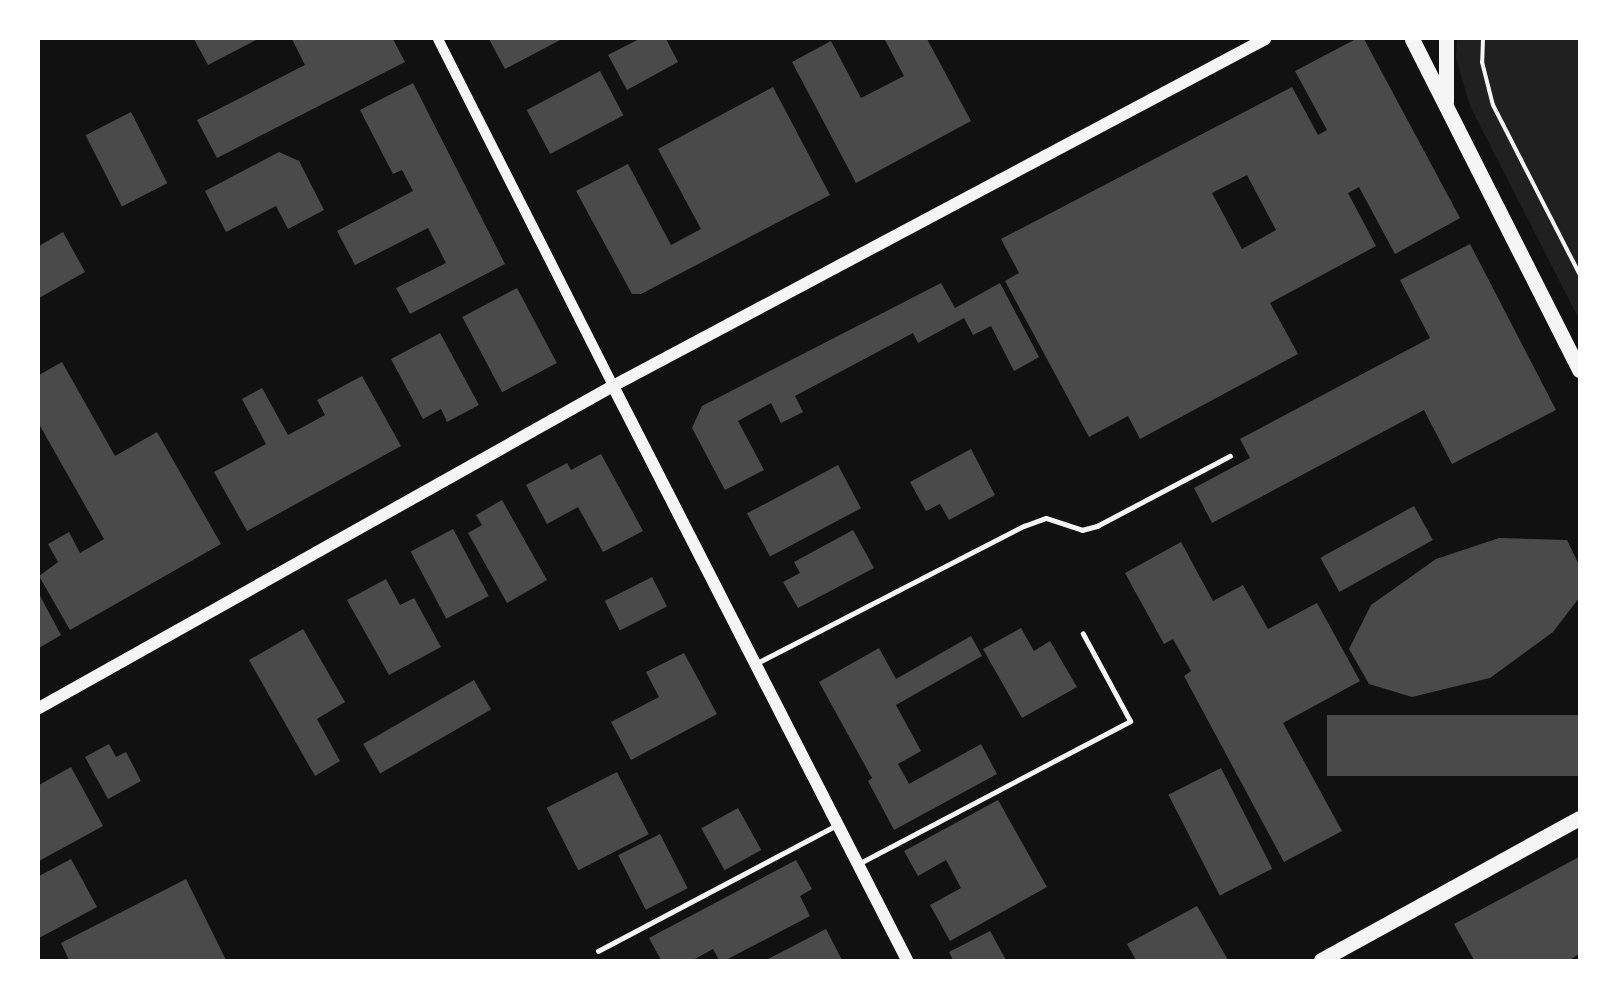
<!DOCTYPE html>
<style>
body{margin:0}
#map{position:relative;width:1618px;height:999px;overflow:hidden;background:#111;font-family:Quicksand,sans-serif}
div>[style]{position:absolute}
.green>*{inset:0;background:#202020}
.building>*{inset:0;background:#4a4a4a;transform-origin:0 0}
.path>*{height:4px;margin:-2px;padding:0 2px;transform-origin:2px;border-radius:2px;background:#f5f5f5}
.service>*{height:4.5px;margin:-2.25px;padding:0 2.25px;transform-origin:2.25px;border-radius:2.25px;background:#f5f5f5}
.tertiary>*{height:10px;margin:-5px;padding:0 5px;transform-origin:5px;border-radius:5px;background:#f5f5f5}
.secondary>*{height:12px;margin:-6px;padding:0 6px;transform-origin:6px;border-radius:6px;background:#f5f5f5}
.primary>*{height:15px;margin:-7.5px;padding:0 7.5px;transform-origin:7.5px;border-radius:7.5px;background:#f5f5f5}
span{translate:-50% -50%;white-space:nowrap;text-align:center;line-height:1.15;-webkit-text-stroke:6px #fff;paint-order:stroke}
.frame{position:absolute;inset:0;border:40px solid #fff;pointer-events:none}
</style>
<div id="map">
<div class="green">
<i style="clip-path:polygon(1457px 39px,1579px 39px,1579px 319px,1470px 106px,1456px 58px)"></i>
</div>
<div class="building">
<i style="clip-path:polygon(194px 39px,258px 39px,208px 65px)"></i>
<i style="clip-path:polygon(292px 39px,393px 39px,405px 62px,217px 158px,197px 120px,305px 65px)"></i>
<i style="clip-path:polygon(489px 39px,562px 39px,505px 69px)"></i>
<i style="clip-path:polygon(639px 39px,666px 39px,678px 62px,627px 90px,608px 55px)"></i>
<i style="clip-path:polygon(927px 39px,971px 121px,856px 183px,792px 62px,831px 41px,861px 98px,904px 76px,885px 40px)"></i>
<i style="clip-path:polygon(evenodd,1356px 39px,1364px 39px,1460px 218px,1395px 254px,1359px 187px,1348px 193px,1376px 246px,1270px 303px,1298px 354px,1140px 439px,1128px 416px,1089px 437px,1005px 281px,1019px 273px,1001px 239px,1292px 87px,1318px 135px,1327px 130px,1295px 71px,1356px 39px,1247px 175px,1276px 230px,1242px 249px,1212px 193px,1247px 175px)"></i>
<i style="left:600px;top:71px;width:50px;height:83px;rotate:62deg"></i>
<i style="clip-path:polygon(413px 83px,505px 264px,410px 314px,396px 288px,446px 263px,428px 228px,355px 265px,337px 231px,413px 191px,402px 170px,393px 174px,360px 110px)"></i>
<i style="clip-path:polygon(773px 87px,830px 195px,641px 294px,632px 294px,576px 191px,628px 164px,671px 245px,701px 229px,658px 149px)"></i>
<i style="left:131px;top:112px;width:80px;height:51px;rotate:63deg"></i>
<i style="clip-path:polygon(279px 152px,299px 161px,324px 210px,288px 229px,276px 206px,226px 232px,205px 191px)"></i>
<i style="clip-path:polygon(63px 232px,85px 272px,39px 298px,39px 246px)"></i>
<i style="clip-path:polygon(1470px 244px,1556px 410px,1452px 464px,1424px 410px,1212px 523px,1194px 488px,1250px 458px,1240px 439px,1430px 338px,1400px 280px)"></i>
<i style="clip-path:polygon(941px 283px,955px 308px,1000px 283px,1039px 357px,1014px 371px,991px 326px,973px 335px,964px 318px,918px 343px,913px 333px,795px 396px,803px 412px,781px 423px,771px 403px,738px 421px,764px 470px,725px 490px,692px 428px,702px 406px)"></i>
<i style="left:517px;top:288px;width:85px;height:62px;rotate:62deg"></i>
<i style="clip-path:polygon(440px 333px,479px 405px,447px 422px,441px 409px,423px 419px,391px 359px)"></i>
<i style="clip-path:polygon(62px 362px,115px 456px,157px 432px,221px 544px,70px 630px,39px 576px,58px 562px,48px 544px,69px 532px,80px 553px,104px 539px,39px 424px,39px 375px)"></i>
<i style="clip-path:polygon(362px 376px,401px 446px,247px 531px,214px 472px,266px 444px,242px 399px,262px 388px,288px 435px,325px 415px,317px 400px)"></i>
<i style="clip-path:polygon(971px 449px,995px 495px,949px 520px,940px 504px,926px 511px,910px 482px)"></i>
<i style="clip-path:polygon(601px 454px,643px 531px,603px 552px,578px 507px,547px 524px,526px 485px,567px 463px,571px 470px)"></i>
<i style="left:838px;top:465px;width:49px;height:103px;rotate:62deg"></i>
<i style="clip-path:polygon(502px 500px,547px 580px,507px 603px,468px 533px,482px 525px,476px 515px)"></i>
<i style="left:1414px;top:506px;width:39px;height:107px;rotate:61deg"></i>
<i style="left:453px;top:529px;width:76px;height:48px;rotate:62deg"></i>
<i style="clip-path:polygon(853px 530px,874px 568px,798px 608px,783px 582px,800px 573px,794px 562px)"></i>
<i style="clip-path:polygon(1499px 538px,1567px 540px,1579px 565px,1579px 598px,1553px 632px,1490px 678px,1412px 697px,1369px 684px,1349px 649px,1371px 605px,1436px 559px)"></i>
<i style="clip-path:polygon(1181px 542px,1213px 601px,1243px 585px,1268px 629px,1317px 603px,1360px 681px,1283px 723px,1342px 831px,1284px 862px,1184px 676px,1191px 671px,1173px 639px,1164px 644px,1125px 573px)"></i>
<i style="left:652px;top:577px;width:33px;height:53px;rotate:63deg"></i>
<i style="clip-path:polygon(386px 579px,400px 605px,414px 598px,441px 647px,389px 675px,347px 600px)"></i>
<i style="clip-path:polygon(39px 594px,61px 635px,39px 648px)"></i>
<i style="clip-path:polygon(1021px 628px,1034px 651px,1050px 641px,1077px 687px,1022px 718px,983px 649px)"></i>
<i style="clip-path:polygon(303px 629px,345px 702px,317px 719px,340px 761px,315px 776px,249px 660px)"></i>
<i style="clip-path:polygon(971px 636px,982px 656px,896px 705px,921px 751px,898px 764px,909px 784px,981px 744px,997px 774px,894px 830px,868px 781px,872px 778px,819px 682px,879px 648px,896px 679px)"></i>
<i style="clip-path:polygon(684px 653px,717px 714px,631px 760px,611px 722px,659px 697px,646px 672px)"></i>
<i style="left:474px;top:680px;width:34px;height:128px;rotate:60deg"></i>
<i style="left:1579px;top:715px;width:61px;height:252px;rotate:90deg"></i>
<i style="clip-path:polygon(109px 744px,116px 757px,126px 752px,141px 781px,108px 799px,85px 757px)"></i>
<i style="clip-path:polygon(71px 767px,103px 826px,39px 861px,39px 785px)"></i>
<i style="left:1221px;top:768px;width:113px;height:59px;rotate:63deg"></i>
<i style="left:617px;top:772px;width:70px;height:79px;rotate:63deg"></i>
<i style="clip-path:polygon(998px 800px,1047px 887px,950px 941px,930px 905px,961px 888px,946px 860px,918px 876px,904px 851px)"></i>
<i style="left:738px;top:808px;width:48px;height:42px;rotate:61deg"></i>
<i style="left:660px;top:834px;width:61px;height:47px;rotate:63deg"></i>
<i style="clip-path:polygon(1579px 857px,1579px 954px,1570px 960px,1474px 960px,1454px 924px)"></i>
<i style="clip-path:polygon(71px 859px,97px 907px,39px 938px,39px 876px)"></i>
<i style="clip-path:polygon(796px 860px,812px 889px,800px 896px,810px 916px,726px 960px,719px 960px,713px 949px,693px 960px,661px 960px,649px 938px)"></i>
<i style="clip-path:polygon(186px 879px,226px 960px,69px 960px,61px 943px)"></i>
<i style="clip-path:polygon(1197px 906px,1228px 960px,1136px 960px,1127px 944px)"></i>
<i style="clip-path:polygon(826px 929px,842px 960px,766px 960px)"></i>
<i style="clip-path:polygon(990px 931px,1006px 960px,953px 960px,949px 952px)"></i>
</div>
<div class="path">
<i style="left:1483px;top:39px;width:23px;rotate:92deg"></i>
<i style="left:1482px;top:62px;width:44px;rotate:75.7deg"></i>
<i style="left:1493px;top:105px;width:189px;rotate:62.9deg"></i>
</div>
<div class="service">
<i style="left:757px;top:663px;width:300px;rotate:-27.2deg"></i>
<i style="left:1024px;top:526px;width:23px;rotate:-20deg"></i>
<i style="left:1046px;top:518px;width:38px;rotate:18deg"></i>
<i style="left:1082px;top:530px;width:16px;rotate:-15deg"></i>
<i style="left:1097px;top:526px;width:150px;rotate:-27.8deg"></i>
<i style="left:860px;top:863px;width:305px;rotate:-27.7deg"></i>
<i style="left:1130px;top:721px;width:99px;rotate:-118.4deg"></i>
<i style="left:598px;top:951px;width:270px;rotate:-27.8deg"></i>
</div>
<div class="tertiary">
<i style="left:438px;top:39px;width:389px;rotate:63.2deg"></i>
</div>
<div class="secondary">
<i style="left:613px;top:386px;width:645px;rotate:62.88deg"></i>
<i style="left:39px;top:708px;width:658px;rotate:-29.29deg"></i>
<i style="left:613px;top:386px;width:739px;rotate:-28.02deg"></i>
</div>
<div class="primary">
<i style="left:1412px;top:39px;width:371px;rotate:63.2deg"></i>
<i style="left:1446px;top:102px;width:63px;rotate:-90deg"></i>
<i style="left:1321px;top:960px;width:294px;rotate:-28.8deg"></i>
</div>
<div class="frame"></div>
</div>
